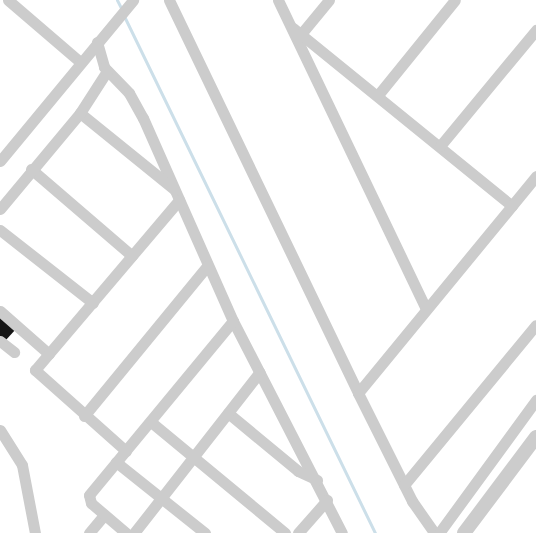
<!DOCTYPE html>
<style>
body{margin:0}
#map{position:relative;width:536px;height:533px;overflow:hidden;background:#fff;font-family:"Varela Round",sans-serif}
div>[style]{position:absolute}
.stream>*{height:3px;margin:-1.5px;padding:0 1.5px;transform-origin:1.5px;border-radius:1.5px;background:#ccdfe9}
.building>*{inset:0;background:#161616}
.minor>*{height:11px;margin:-5.5px;padding:0 5.5px;transform-origin:5.5px;border-radius:5.5px;background:#ccc}
.tertiary>*{height:14px;margin:-7px;padding:0 7px;transform-origin:7px;border-radius:7px;background:#ccc}
span{translate:-50% -50%;white-space:nowrap;text-align:center;line-height:1.15;-webkit-text-stroke:5px #fff;paint-order:stroke}
</style>
<div id="map">
<div class="stream">
<i style="left:117px;top:0;width:11px;rotate:63deg"></i>
<i style="left:124px;top:16px;width:575px;rotate:64.1deg"></i>
</div>
<div class="building">
<i style="clip-path:polygon(0 316px,16px 329px,5px 341px,0 336px)"></i>
</div>
<div class="minor">
<i style="left:8px;top:0;width:95px;rotate:40.7deg"></i>
<i style="left:169px;top:0;width:436px;rotate:64.3deg"></i>
<i style="left:358px;top:393px;width:121px;rotate:63.4deg"></i>
<i style="left:412px;top:501px;width:39px;rotate:55deg"></i>
<i style="left:278px;top:0;width:343px;rotate:64.4deg"></i>
<i style="left:293px;top:28px;width:282px;rotate:39.1deg"></i>
<i style="left:301px;top:34px;width:44px;rotate:-50.5deg"></i>
<i style="left:97px;top:42px;width:26px;rotate:74deg"></i>
<i style="left:104px;top:67px;width:36px;rotate:46deg"></i>
<i style="left:129px;top:93px;width:29px;rotate:61deg"></i>
<i style="left:143px;top:118px;width:222px;rotate:66.1deg"></i>
<i style="left:233px;top:321px;width:238px;rotate:62.8deg"></i>
<i style="left:378px;top:95px;width:122px;rotate:-51deg"></i>
<i style="left:80px;top:113px;width:121px;rotate:39deg"></i>
<i style="left:440px;top:146px;width:151px;rotate:-50.4deg"></i>
<i style="left:0;top:161px;width:209px;rotate:-50.4deg"></i>
<i style="left:31px;top:169px;width:133px;rotate:40.7deg"></i>
<i style="left:0;top:209px;width:125px;rotate:-50.2deg"></i>
<i style="left:80px;top:113px;width:50px;rotate:-57.3deg"></i>
<i style="left:0;top:230px;width:118px;rotate:38.1deg"></i>
<i style="left:0;top:311px;width:65px;rotate:41.3deg"></i>
<i style="left:0;top:341px;width:18px;rotate:38deg"></i>
<i style="left:358px;top:393px;width:281px;rotate:-50.6deg"></i>
<i style="left:228px;top:413px;width:91px;rotate:39.6deg"></i>
<i style="left:298px;top:471px;width:21px;rotate:25deg"></i>
<i style="left:84px;top:416px;width:194px;rotate:-50.6deg"></i>
<i style="left:151px;top:422px;width:174px;rotate:39.6deg"></i>
<i style="left:0;top:430px;width:41px;rotate:57.8deg"></i>
<i style="left:22px;top:465px;width:69px;rotate:79.2deg"></i>
<i style="left:126px;top:451px;width:122px;rotate:-138.3deg"></i>
<i style="left:35px;top:370px;width:223px;rotate:-49.7deg"></i>
<i style="left:116px;top:462px;width:114px;rotate:38.6deg"></i>
<i style="left:404px;top:485px;width:207px;rotate:-50.5deg"></i>
<i style="left:89px;top:533px;width:23px;rotate:-50deg"></i>
<i style="left:126px;top:533px;width:46px;rotate:-139.4deg"></i>
<i style="left:91px;top:503px;width:8px;rotate:-104deg"></i>
<i style="left:89px;top:495px;width:226px;rotate:-50.4deg"></i>
<i style="left:134px;top:533px;width:204px;rotate:-52deg"></i>
<i style="left:298px;top:533px;width:44px;rotate:-48.7deg"></i>
<i style="left:439px;top:533px;width:165px;rotate:-53.9deg"></i>
</div>
<div class="tertiary">
<i style="left:464px;top:533px;width:120px;rotate:-53.1deg"></i>
</div>
</div>
